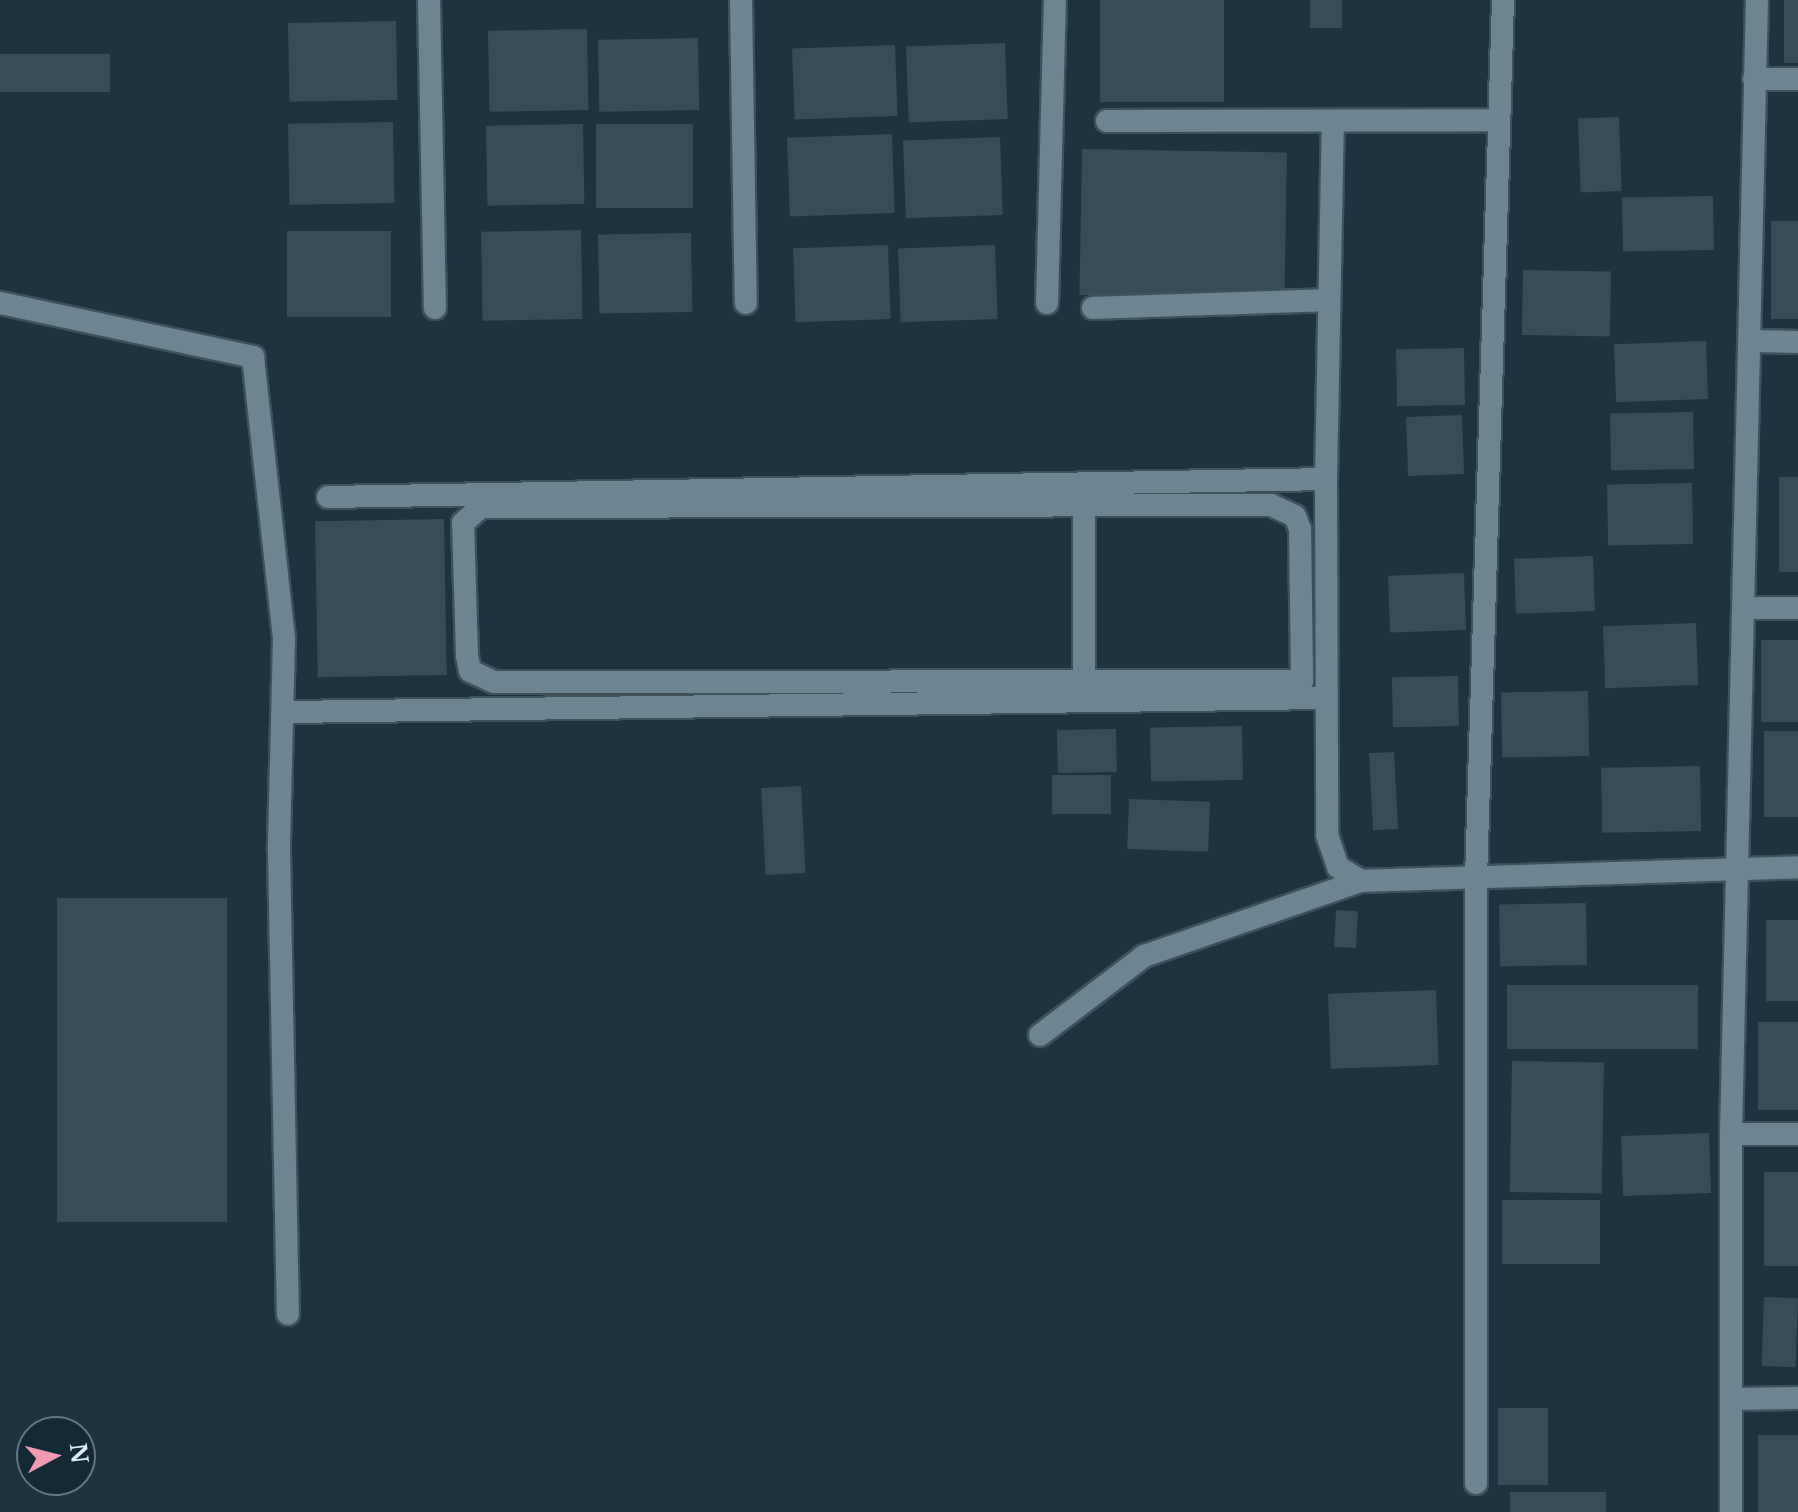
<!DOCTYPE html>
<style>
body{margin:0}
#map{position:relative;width:1798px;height:1512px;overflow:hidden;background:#1d3340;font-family:"Libre Baskerville",serif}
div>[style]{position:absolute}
.building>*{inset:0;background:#354c59;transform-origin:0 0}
.roads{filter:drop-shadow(2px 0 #3d515b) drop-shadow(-2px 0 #3d515b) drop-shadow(0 2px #3d515b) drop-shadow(0 -2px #3d515b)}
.minor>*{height:22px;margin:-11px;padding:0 11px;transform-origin:11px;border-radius:11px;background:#6c8593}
span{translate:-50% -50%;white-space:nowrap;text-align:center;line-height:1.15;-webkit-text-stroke:8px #132935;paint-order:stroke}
.north{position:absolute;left:16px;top:1416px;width:80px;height:80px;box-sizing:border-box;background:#132935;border:2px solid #647781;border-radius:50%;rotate:83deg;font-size:22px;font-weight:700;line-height:32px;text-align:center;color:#deebf3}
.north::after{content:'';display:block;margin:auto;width:28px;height:36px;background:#f19ab3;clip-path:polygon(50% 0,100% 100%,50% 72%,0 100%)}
</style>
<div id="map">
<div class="building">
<i style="left:1100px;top:0;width:124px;height:102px"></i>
<i style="left:1310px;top:0;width:32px;height:28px"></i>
<i style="left:1784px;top:0;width:14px;height:63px"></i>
<i style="left:396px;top:21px;width:79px;height:108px;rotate:89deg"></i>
<i style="left:587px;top:29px;width:81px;height:99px;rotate:89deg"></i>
<i style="left:698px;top:38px;width:72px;height:100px;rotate:89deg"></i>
<i style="left:1005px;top:43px;width:76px;height:99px;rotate:88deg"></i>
<i style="left:895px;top:45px;width:71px;height:103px;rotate:88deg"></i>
<i style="left:0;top:54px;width:110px;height:38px"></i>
<i style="left:1619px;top:117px;width:74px;height:41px;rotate:88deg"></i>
<i style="left:393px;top:122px;width:81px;height:105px;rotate:89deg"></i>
<i style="left:583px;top:124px;width:80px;height:97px;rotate:89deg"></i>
<i style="left:693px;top:124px;width:84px;height:97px;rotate:90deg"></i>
<i style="left:892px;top:134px;width:79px;height:105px;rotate:88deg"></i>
<i style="left:1000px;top:137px;width:78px;height:97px;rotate:88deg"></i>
<i style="left:1082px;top:149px;width:205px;height:146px;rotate:1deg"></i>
<i style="left:1713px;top:196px;width:54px;height:91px;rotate:89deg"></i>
<i style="left:1798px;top:221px;width:98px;height:27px;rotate:90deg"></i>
<i style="left:581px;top:230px;width:89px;height:100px;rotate:89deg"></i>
<i style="left:391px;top:231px;width:86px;height:104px;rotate:90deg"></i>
<i style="left:691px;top:233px;width:79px;height:93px;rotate:89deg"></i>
<i style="left:888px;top:245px;width:74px;height:95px;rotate:88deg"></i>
<i style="left:995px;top:245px;width:74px;height:97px;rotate:88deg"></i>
<i style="left:1523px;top:270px;width:88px;height:65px;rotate:1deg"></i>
<i style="left:1706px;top:341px;width:58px;height:92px;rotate:88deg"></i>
<i style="left:1464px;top:348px;width:57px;height:68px;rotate:89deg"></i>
<i style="left:1693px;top:412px;width:57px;height:83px;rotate:89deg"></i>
<i style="left:1462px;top:415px;width:59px;height:56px;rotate:88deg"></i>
<i style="left:1779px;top:477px;width:19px;height:95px"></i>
<i style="left:1692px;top:483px;width:61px;height:85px;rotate:89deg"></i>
<i style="left:444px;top:519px;width:156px;height:129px;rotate:89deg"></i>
<i style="left:1593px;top:556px;width:55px;height:79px;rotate:88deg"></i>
<i style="left:1464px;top:573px;width:57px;height:76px;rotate:88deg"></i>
<i style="left:1696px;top:623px;width:62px;height:93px;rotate:88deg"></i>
<i style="left:1798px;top:640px;width:82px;height:37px;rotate:90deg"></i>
<i style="left:1458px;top:676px;width:50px;height:66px;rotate:89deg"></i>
<i style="left:1588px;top:691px;width:65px;height:87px;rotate:89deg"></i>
<i style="left:1242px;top:726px;width:54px;height:92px;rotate:89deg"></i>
<i style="left:1116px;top:729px;width:43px;height:59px;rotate:89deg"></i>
<i style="left:1798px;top:731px;width:86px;height:34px;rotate:90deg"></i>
<i style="left:1394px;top:752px;width:77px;height:25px;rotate:87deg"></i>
<i style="left:1700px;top:766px;width:65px;height:99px;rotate:89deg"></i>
<i style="left:1111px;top:775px;width:39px;height:59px;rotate:90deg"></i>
<i style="left:801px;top:786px;width:87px;height:40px;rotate:87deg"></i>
<i style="left:1129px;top:799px;width:81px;height:50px;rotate:2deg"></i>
<i style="left:57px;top:898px;width:170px;height:324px"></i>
<i style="left:1586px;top:903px;width:62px;height:87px;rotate:89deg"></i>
<i style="left:1336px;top:910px;width:22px;height:37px;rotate:3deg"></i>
<i style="left:1798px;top:920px;width:81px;height:32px;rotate:90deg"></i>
<i style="left:1507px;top:985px;width:191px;height:64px"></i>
<i style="left:1436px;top:990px;width:75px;height:108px;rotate:88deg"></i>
<i style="left:1798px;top:1022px;width:88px;height:40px;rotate:90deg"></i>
<i style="left:1512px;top:1061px;width:92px;height:131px;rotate:1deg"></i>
<i style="left:1709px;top:1133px;width:60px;height:88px;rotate:88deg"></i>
<i style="left:1764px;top:1172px;width:34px;height:94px"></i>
<i style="left:1502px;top:1200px;width:98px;height:64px"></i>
<i style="left:1764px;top:1297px;width:34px;height:69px;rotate:2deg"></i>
<i style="left:1498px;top:1408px;width:50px;height:77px"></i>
<i style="left:1758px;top:1435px;width:40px;height:77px"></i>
<i style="left:1510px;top:1492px;width:96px;height:20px"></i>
</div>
<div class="roads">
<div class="minor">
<i style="left:429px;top:0;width:308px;rotate:88.9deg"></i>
<i style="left:741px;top:0;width:303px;rotate:89.1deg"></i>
<i style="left:1754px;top:79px;width:44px"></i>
<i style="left:1107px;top:121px;width:392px;rotate:-0.1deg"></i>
<i style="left:0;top:303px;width:259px;rotate:12deg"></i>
<i style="left:253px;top:357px;width:284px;rotate:83.7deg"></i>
<i style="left:284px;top:639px;width:212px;rotate:91.4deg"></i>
<i style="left:279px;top:851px;width:463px;rotate:88.9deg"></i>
<i style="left:1047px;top:303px;width:303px;rotate:-88.5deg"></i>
<i style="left:1093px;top:308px;width:236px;rotate:-1.9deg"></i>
<i style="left:1753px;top:341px;width:45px;rotate:1.3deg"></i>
<i style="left:1326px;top:479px;width:357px;rotate:-88.9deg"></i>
<i style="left:328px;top:497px;width:998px;rotate:-1.03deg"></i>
<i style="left:1326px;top:479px;width:356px;rotate:89.8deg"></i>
<i style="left:1327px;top:835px;width:34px;rotate:71deg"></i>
<i style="left:1338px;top:867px;width:27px;rotate:31deg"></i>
<i style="left:1361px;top:881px;width:437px;rotate:-1.8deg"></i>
<i style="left:1271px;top:505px;width:26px;rotate:25deg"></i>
<i style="left:1295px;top:516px;width:14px;rotate:69deg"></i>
<i style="left:1300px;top:529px;width:152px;rotate:89.2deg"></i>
<i style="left:1302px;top:681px;width:808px;rotate:179.93deg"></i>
<i style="left:494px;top:682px;width:26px;rotate:-155deg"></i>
<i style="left:470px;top:671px;width:15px;rotate:-101deg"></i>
<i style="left:467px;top:656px;width:133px;rotate:-91.7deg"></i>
<i style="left:463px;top:523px;width:24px;rotate:-42deg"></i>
<i style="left:481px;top:507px;width:790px;rotate:-0.15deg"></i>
<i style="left:1084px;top:506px;width:186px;rotate:90deg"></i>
<i style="left:1746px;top:608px;width:52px"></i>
<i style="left:285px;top:712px;width:1039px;rotate:-0.77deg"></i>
<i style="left:1040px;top:1035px;width:131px;rotate:-37.2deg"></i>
<i style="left:1144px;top:956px;width:230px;rotate:-19.1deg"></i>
<i style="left:1731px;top:1134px;width:67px"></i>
<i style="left:1731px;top:1399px;width:67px;rotate:-0.9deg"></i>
<i style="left:1476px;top:1483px;width:604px;rotate:-90deg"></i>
<i style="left:1476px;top:879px;width:879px;rotate:-88.24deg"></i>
<i style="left:1731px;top:1512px;width:378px;rotate:-90deg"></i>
<i style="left:1731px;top:1134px;width:1134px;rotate:-88.69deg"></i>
</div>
</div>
<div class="north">N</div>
</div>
